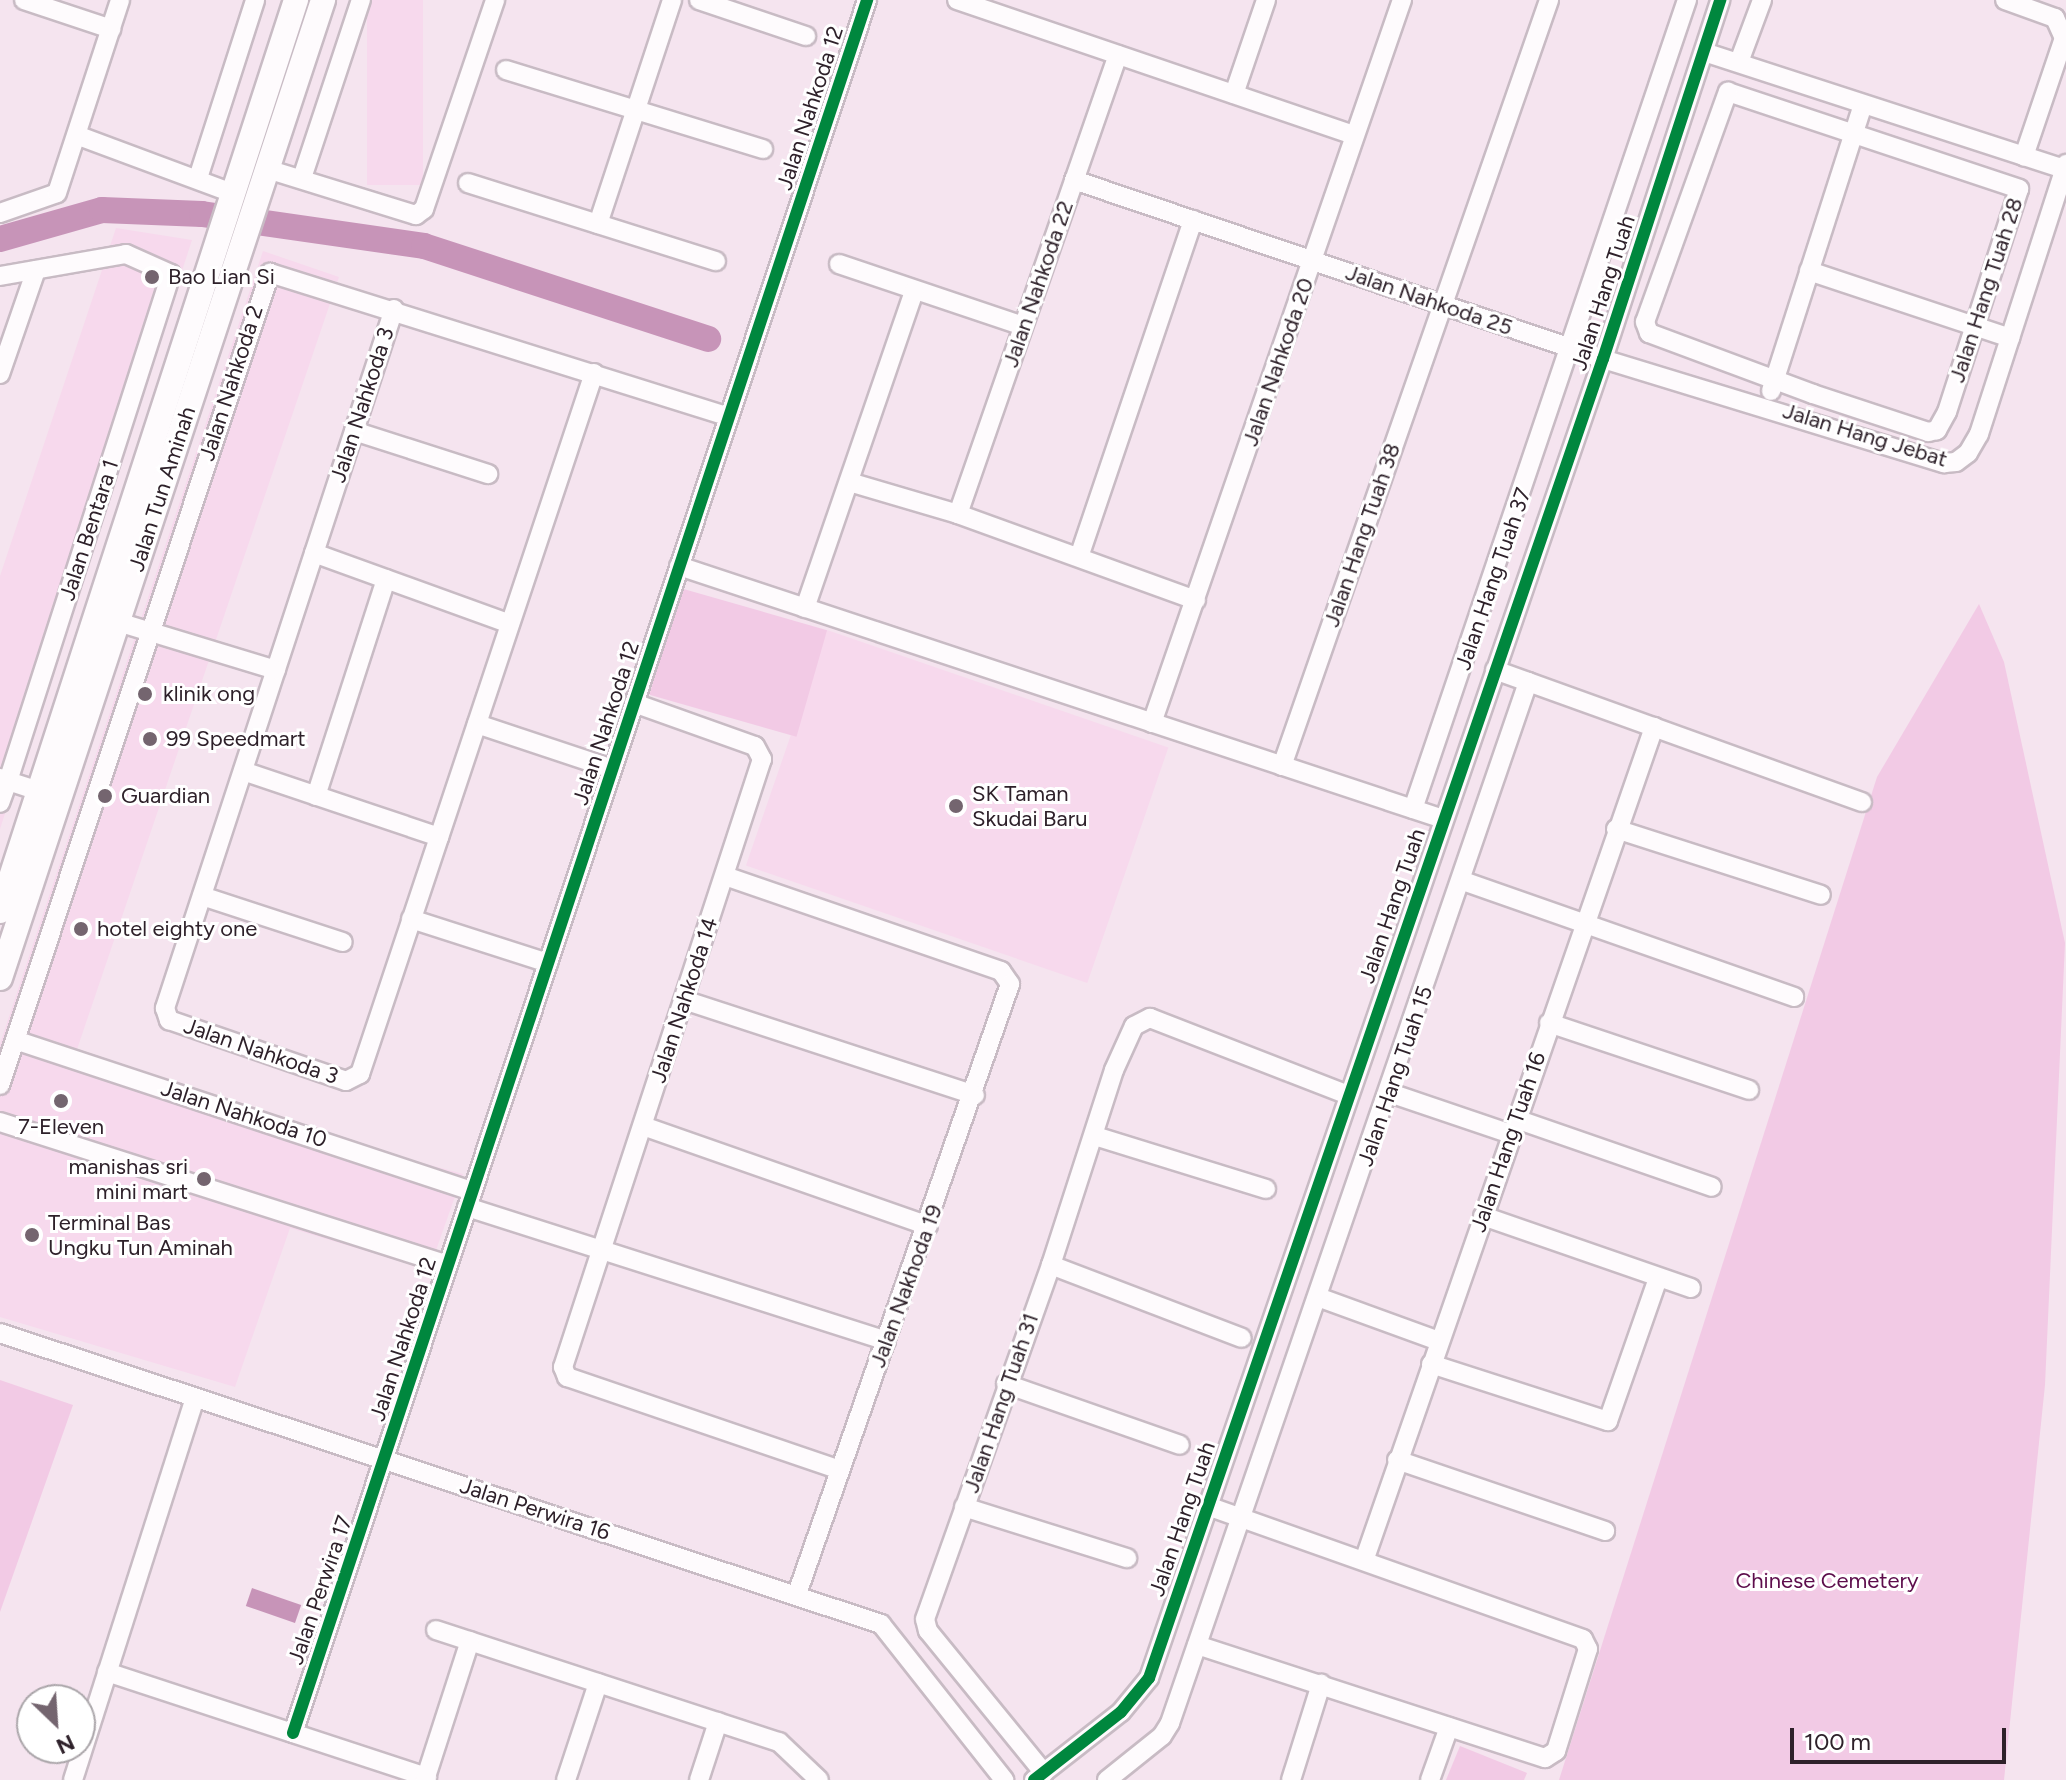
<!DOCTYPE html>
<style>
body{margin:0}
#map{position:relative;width:2066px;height:1780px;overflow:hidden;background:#f5e4ef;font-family:Figtree,sans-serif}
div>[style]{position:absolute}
.built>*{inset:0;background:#f7d9ed;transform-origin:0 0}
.green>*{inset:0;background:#f2cae5;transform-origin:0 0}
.water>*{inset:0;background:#c794b8;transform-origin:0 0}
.river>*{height:26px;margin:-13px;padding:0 13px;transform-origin:13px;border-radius:13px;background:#c794b8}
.roads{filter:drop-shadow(2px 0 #c8bbc4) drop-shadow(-2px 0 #c8bbc4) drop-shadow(0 2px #c8bbc4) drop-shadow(0 -2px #c8bbc4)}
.minor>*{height:18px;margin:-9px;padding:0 9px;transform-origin:9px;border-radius:9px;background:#fefbfd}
.major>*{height:24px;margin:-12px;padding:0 12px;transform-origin:12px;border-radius:12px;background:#fefbfd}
.cycleway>*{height:12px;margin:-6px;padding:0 6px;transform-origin:6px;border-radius:6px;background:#00873e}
.dots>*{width:22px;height:22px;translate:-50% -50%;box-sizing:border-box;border:4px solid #fff;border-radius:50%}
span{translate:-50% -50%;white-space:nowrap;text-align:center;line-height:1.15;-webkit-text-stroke:6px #fff;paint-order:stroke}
.street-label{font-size:22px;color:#2e212a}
.poi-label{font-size:22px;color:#2e212a}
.left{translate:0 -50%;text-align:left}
.right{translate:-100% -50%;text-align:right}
.park-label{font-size:22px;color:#5d0d4c}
.north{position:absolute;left:16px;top:1684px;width:80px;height:80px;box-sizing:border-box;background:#fff;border:2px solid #aba6aa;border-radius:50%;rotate:155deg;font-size:22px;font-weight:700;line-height:32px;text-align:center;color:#2e212a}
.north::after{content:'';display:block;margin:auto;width:28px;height:36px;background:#74656f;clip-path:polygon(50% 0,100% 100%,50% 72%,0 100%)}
.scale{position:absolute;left:1790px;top:1728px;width:216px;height:36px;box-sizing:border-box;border:4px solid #2e212a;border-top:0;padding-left:10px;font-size:24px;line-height:28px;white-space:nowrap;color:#2e212a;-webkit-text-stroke:6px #fff;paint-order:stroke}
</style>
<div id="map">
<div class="built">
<i style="left:367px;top:0;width:56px;height:185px"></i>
<i style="clip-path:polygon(116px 228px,192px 240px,0 829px,0 576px)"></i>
<i style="clip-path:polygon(263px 251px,339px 277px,71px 1067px,463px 1174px,429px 1270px,290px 1228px,235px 1387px,0 1317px,0 1044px)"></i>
<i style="left:827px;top:630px;width:361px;height:249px;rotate:19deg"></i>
</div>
<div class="green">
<i style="left:680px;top:588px;width:153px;height:111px;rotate:16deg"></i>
<i style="clip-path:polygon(1979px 604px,2004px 662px,2065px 943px,2045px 1385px,2004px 1780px,1559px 1780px,1877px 777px)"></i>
<i style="clip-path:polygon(0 1380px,73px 1405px,0 1612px)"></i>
<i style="clip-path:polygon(1460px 1746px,1527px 1773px,1524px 1780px,1446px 1780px)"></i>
</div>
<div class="water">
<i style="left:252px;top:1588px;width:52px;height:19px;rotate:19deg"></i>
</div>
<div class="river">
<i style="left:0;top:239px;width:106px;rotate:-15.9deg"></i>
<i style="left:102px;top:210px;width:100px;rotate:2.3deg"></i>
<i style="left:202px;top:214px;width:224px;rotate:8.2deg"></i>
<i style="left:424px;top:246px;width:299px;rotate:18.1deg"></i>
</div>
<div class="roads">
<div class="minor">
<i style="left:24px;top:0;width:92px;rotate:18.4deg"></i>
<i style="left:699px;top:0;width:113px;rotate:18.6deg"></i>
<i style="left:957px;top:0;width:419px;rotate:18.8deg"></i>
<i style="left:2005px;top:0;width:53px;rotate:19.8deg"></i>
<i style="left:2055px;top:18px;width:22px;rotate:66deg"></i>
<i style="left:2064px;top:38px;width:125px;rotate:108.7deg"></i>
<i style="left:1704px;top:52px;width:379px;rotate:18deg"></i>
<i style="left:1739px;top:62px;width:66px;rotate:-69.6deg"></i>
<i style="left:506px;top:70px;width:269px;rotate:17.1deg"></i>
<i style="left:1728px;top:92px;width:307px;rotate:18.4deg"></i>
<i style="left:2019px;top:189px;width:234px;rotate:107.9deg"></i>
<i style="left:1947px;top:412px;width:21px;rotate:119deg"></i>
<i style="left:1937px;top:430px;width:9px;rotate:167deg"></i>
<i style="left:1928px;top:432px;width:121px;rotate:-161.7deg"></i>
<i style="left:1813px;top:394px;width:175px;rotate:-159.6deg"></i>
<i style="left:1649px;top:333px;width:12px;rotate:-110deg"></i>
<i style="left:1645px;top:322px;width:245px;rotate:-70.2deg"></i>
<i style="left:1234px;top:94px;width:99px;rotate:-71.2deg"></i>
<i style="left:79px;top:136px;width:166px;rotate:20.4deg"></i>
<i style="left:267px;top:169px;width:156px;rotate:17.2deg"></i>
<i style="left:416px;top:215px;width:10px;rotate:-37deg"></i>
<i style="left:424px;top:209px;width:221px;rotate:-71.2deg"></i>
<i style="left:198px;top:178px;width:187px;rotate:-72.2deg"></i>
<i style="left:302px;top:178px;width:188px;rotate:-71.7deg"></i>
<i style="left:1074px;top:180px;width:558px;rotate:18.69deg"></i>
<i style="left:1603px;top:359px;width:357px;rotate:17deg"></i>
<i style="left:1944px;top:463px;width:12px;rotate:-5deg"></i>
<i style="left:1956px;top:462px;width:15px;rotate:-37deg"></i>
<i style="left:1968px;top:453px;width:22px;rotate:-60deg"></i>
<i style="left:1979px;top:434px;width:284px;rotate:-72.1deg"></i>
<i style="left:468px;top:183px;width:260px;rotate:17.5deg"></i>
<i style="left:0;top:213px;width:60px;rotate:-19.3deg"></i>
<i style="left:57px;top:193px;width:203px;rotate:-71.9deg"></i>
<i style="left:598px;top:224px;width:236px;rotate:-71.7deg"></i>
<i style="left:839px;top:264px;width:194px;rotate:18.6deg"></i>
<i style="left:1809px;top:271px;width:212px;rotate:18.4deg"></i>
<i style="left:0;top:276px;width:128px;rotate:-9.9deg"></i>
<i style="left:126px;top:254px;width:49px;rotate:24deg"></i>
<i style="left:171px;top:274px;width:533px;rotate:107.82deg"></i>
<i style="left:8px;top:781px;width:32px;rotate:18deg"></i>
<i style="left:394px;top:309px;width:736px;rotate:108.14deg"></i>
<i style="left:165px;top:1008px;width:13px;rotate:72deg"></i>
<i style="left:169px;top:1020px;width:187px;rotate:19deg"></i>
<i style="left:346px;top:1081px;width:16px;rotate:-27deg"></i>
<i style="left:360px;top:1074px;width:739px;rotate:-71.54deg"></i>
<i style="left:0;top:374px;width:110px;rotate:-70.9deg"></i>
<i style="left:1771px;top:391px;width:300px;rotate:-72.2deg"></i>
<i style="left:354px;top:431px;width:141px;rotate:17.8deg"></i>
<i style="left:849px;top:482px;width:114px;rotate:16.4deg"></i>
<i style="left:958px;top:514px;width:253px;rotate:19.9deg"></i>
<i style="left:958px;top:514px;width:486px;rotate:-70.8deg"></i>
<i style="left:314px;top:553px;width:208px;rotate:19.9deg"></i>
<i style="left:1079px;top:557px;width:356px;rotate:-71.3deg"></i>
<i style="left:679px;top:566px;width:805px;rotate:18.32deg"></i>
<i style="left:805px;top:608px;width:335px;rotate:-71deg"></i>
<i style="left:118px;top:622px;width:165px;rotate:16.9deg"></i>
<i style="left:1495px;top:670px;width:390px;rotate:19.8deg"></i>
<i style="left:634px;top:703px;width:128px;rotate:19.6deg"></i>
<i style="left:755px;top:746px;width:15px;rotate:62deg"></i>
<i style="left:762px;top:759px;width:640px;rotate:108.12deg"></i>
<i style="left:563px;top:1367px;width:11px;rotate:68deg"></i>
<i style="left:567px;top:1377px;width:288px;rotate:18.8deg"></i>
<i style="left:1152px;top:723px;width:765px;rotate:-70.93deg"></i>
<i style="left:477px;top:724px;width:142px;rotate:18.4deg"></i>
<i style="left:1282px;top:766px;width:811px;rotate:-70.78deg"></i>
<i style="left:243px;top:771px;width:207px;rotate:18.6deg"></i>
<i style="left:0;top:778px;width:9px;rotate:21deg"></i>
<i style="left:8px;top:781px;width:23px;rotate:110deg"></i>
<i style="left:316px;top:796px;width:228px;rotate:-72.1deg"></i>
<i style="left:1413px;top:809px;width:854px;rotate:-71.29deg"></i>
<i style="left:1616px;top:829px;width:215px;rotate:17.8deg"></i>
<i style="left:725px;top:876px;width:292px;rotate:19deg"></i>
<i style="left:1001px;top:971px;width:16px;rotate:55deg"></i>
<i style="left:1010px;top:984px;width:646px;rotate:109.25deg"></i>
<i style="left:1463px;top:881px;width:351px;rotate:19.3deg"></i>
<i style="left:202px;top:896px;width:148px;rotate:18.1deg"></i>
<i style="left:411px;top:919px;width:144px;rotate:17.8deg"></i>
<i style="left:684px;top:1000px;width:306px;rotate:18.1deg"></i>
<i style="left:1549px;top:1023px;width:211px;rotate:18.5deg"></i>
<i style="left:15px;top:1040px;width:481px;rotate:18.3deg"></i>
<i style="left:0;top:1085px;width:856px;rotate:-71.61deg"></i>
<i style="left:270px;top:273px;width:481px;rotate:17.4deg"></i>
<i style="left:1390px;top:1093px;width:128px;rotate:18.7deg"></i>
<i style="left:1516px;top:1119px;width:207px;rotate:19.1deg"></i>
<i style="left:0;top:1122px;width:469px;rotate:17.7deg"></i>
<i style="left:643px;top:1126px;width:302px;rotate:19.3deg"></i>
<i style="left:1095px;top:1136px;width:179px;rotate:17.2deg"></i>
<i style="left:467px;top:1207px;width:440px;rotate:17.7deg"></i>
<i style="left:1483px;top:1216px;width:220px;rotate:19.1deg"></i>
<i style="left:1051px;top:1265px;width:204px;rotate:20.9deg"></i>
<i style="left:1318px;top:1297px;width:129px;rotate:20deg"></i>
<i style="left:0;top:1333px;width:928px;rotate:18.28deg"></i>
<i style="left:881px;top:1624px;width:199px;rotate:51.7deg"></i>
<i style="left:1431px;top:1364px;width:186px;rotate:17.9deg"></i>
<i style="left:1608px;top:1421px;width:151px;rotate:-70.7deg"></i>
<i style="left:1006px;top:1384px;width:184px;rotate:19.3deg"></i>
<i style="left:1397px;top:1460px;width:220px;rotate:18.8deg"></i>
<i style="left:964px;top:1507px;width:171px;rotate:17.4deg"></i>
<i style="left:1365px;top:1558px;width:880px;rotate:-70.82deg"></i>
<i style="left:436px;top:1630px;width:361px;rotate:18.1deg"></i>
<i style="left:779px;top:1742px;width:55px;rotate:43.5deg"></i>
<i style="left:1197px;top:1645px;width:366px;rotate:18deg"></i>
<i style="left:1545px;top:1758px;width:13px;rotate:-32deg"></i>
<i style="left:1556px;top:1751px;width:107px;rotate:-72.6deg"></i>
<i style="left:1588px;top:1649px;width:11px;rotate:-117deg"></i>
<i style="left:1583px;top:1639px;width:399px;rotate:-160.5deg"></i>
<i style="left:107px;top:1672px;width:337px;rotate:18.2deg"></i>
<i style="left:293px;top:1733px;width:1826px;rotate:-71.67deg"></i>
<i style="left:1044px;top:1773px;width:183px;rotate:-129.2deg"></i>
<i style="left:928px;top:1631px;width:12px;rotate:-104deg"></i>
<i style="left:925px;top:1619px;width:376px;rotate:-70.4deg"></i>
<i style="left:1051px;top:1265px;width:205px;rotate:-72.1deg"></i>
<i style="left:1114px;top:1070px;width:48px;rotate:-65.6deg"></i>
<i style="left:1134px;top:1026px;width:18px;rotate:-27deg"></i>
<i style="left:1150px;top:1018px;width:213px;rotate:21.2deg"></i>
<i style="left:73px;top:1780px;width:401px;rotate:-72.3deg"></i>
<i style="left:425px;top:1780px;width:146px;rotate:-72.1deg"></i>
<i style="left:566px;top:1780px;width:102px;rotate:-71.7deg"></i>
<i style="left:699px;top:1780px;width:61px;rotate:-71.9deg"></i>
<i style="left:1034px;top:1780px;width:110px;rotate:-38deg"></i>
<i style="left:1121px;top:1712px;width:44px;rotate:-50.5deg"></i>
<i style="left:1149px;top:1678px;width:1395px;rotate:-71.01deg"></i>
<i style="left:1603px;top:359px;width:378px;rotate:-71.9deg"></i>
<i style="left:1107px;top:1780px;width:70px;rotate:-38.7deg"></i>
<i style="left:1162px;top:1736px;width:15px;rotate:-58deg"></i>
<i style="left:1170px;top:1723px;width:1101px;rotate:-71.02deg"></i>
<i style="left:1291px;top:1780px;width:101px;rotate:-72.6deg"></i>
<i style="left:1430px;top:1780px;width:56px;rotate:-70.3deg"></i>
</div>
<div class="major">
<i style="left:0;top:911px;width:958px;rotate:-72deg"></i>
<i style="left:0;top:978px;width:1030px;rotate:-71.72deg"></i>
</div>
</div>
<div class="cycleway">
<i style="left:293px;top:1733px;width:1826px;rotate:-71.67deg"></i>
<i style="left:1034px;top:1780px;width:110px;rotate:-38deg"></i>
<i style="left:1121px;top:1712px;width:44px;rotate:-50.5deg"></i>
<i style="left:1149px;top:1678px;width:1395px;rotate:-71.01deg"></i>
<i style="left:1603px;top:359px;width:378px;rotate:-71.9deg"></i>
</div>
<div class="dots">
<i style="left:152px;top:277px;background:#74656f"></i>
<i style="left:145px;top:694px;background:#74656f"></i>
<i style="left:150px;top:739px;background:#74656f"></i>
<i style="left:105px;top:796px;background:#74656f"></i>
<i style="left:956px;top:806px;background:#74656f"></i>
<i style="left:81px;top:929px;background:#74656f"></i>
<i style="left:61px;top:1101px;background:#74656f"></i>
<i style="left:204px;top:1179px;background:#74656f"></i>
<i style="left:32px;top:1235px;background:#74656f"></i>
</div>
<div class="street-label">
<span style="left:810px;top:108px;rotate:-72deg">Jalan Nahkoda 12</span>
<span style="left:1038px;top:284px;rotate:-71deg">Jalan Nahkoda 22</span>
<span style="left:1986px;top:290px;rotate:-72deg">Jalan Hang Tuah 28</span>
<span style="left:1603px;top:293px;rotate:-72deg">Jalan Hang Tuah</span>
<span style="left:1429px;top:300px;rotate:19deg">Jalan Nahkoda 25</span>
<span style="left:1278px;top:362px;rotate:-71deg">Jalan Nahkoda 20</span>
<span style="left:231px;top:383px;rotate:-72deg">Jalan Nahkoda 2</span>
<span style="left:362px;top:405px;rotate:-72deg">Jalan Nahkoda 3</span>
<span style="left:1865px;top:435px;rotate:17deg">Jalan Hang Jebat</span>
<span style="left:162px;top:489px;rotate:-72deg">Jalan Tun Aminah</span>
<span style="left:89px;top:530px;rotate:-72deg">Jalan Bentara 1</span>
<span style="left:1362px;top:535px;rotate:-71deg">Jalan Hang Tuah 38</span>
<span style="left:1493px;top:579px;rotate:-71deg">Jalan Hang Tuah 37</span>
<span style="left:606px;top:723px;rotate:-72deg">Jalan Nahkoda 12</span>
<span style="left:1392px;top:906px;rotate:-71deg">Jalan Hang Tuah</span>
<span style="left:684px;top:1000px;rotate:-72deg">Jalan Nahkoda 14</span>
<span style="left:261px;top:1051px;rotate:19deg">Jalan Nahkoda 3</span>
<span style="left:1395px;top:1076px;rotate:-71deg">Jalan Hang Tuah 15</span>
<span style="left:244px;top:1114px;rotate:18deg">Jalan Nahkoda 10</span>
<span style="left:1508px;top:1142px;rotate:-71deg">Jalan Hang Tuah 16</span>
<span style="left:906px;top:1286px;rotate:-70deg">Jalan Nakhoda 19</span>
<span style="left:403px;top:1339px;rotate:-72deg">Jalan Nahkoda 12</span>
<span style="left:1001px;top:1403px;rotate:-71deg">Jalan Hang Tuah 31</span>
<span style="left:535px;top:1509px;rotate:18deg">Jalan Perwira 16</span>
<span style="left:1182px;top:1519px;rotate:-71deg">Jalan Hang Tuah</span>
<span style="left:320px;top:1590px;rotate:-71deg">Jalan Perwira 17</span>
</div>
<div class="poi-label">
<span class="left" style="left:168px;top:277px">Bao Lian Si</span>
<span class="left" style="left:163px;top:694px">klinik ong</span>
<span class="left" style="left:166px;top:739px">99 Speedmart</span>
<span class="left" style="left:972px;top:806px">SK Taman<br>Skudai Baru</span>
<span class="left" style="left:121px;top:796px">Guardian</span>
<span class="left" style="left:97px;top:929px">hotel eighty one</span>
<span style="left:61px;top:1127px">7-Eleven</span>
<span class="right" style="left:188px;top:1179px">manishas sri<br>mini mart</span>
<span class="left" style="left:48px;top:1235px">Terminal Bas<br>Ungku Tun Aminah</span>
</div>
<div class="park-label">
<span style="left:1827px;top:1581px">Chinese Cemetery</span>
</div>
<div class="north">N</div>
<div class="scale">100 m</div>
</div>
